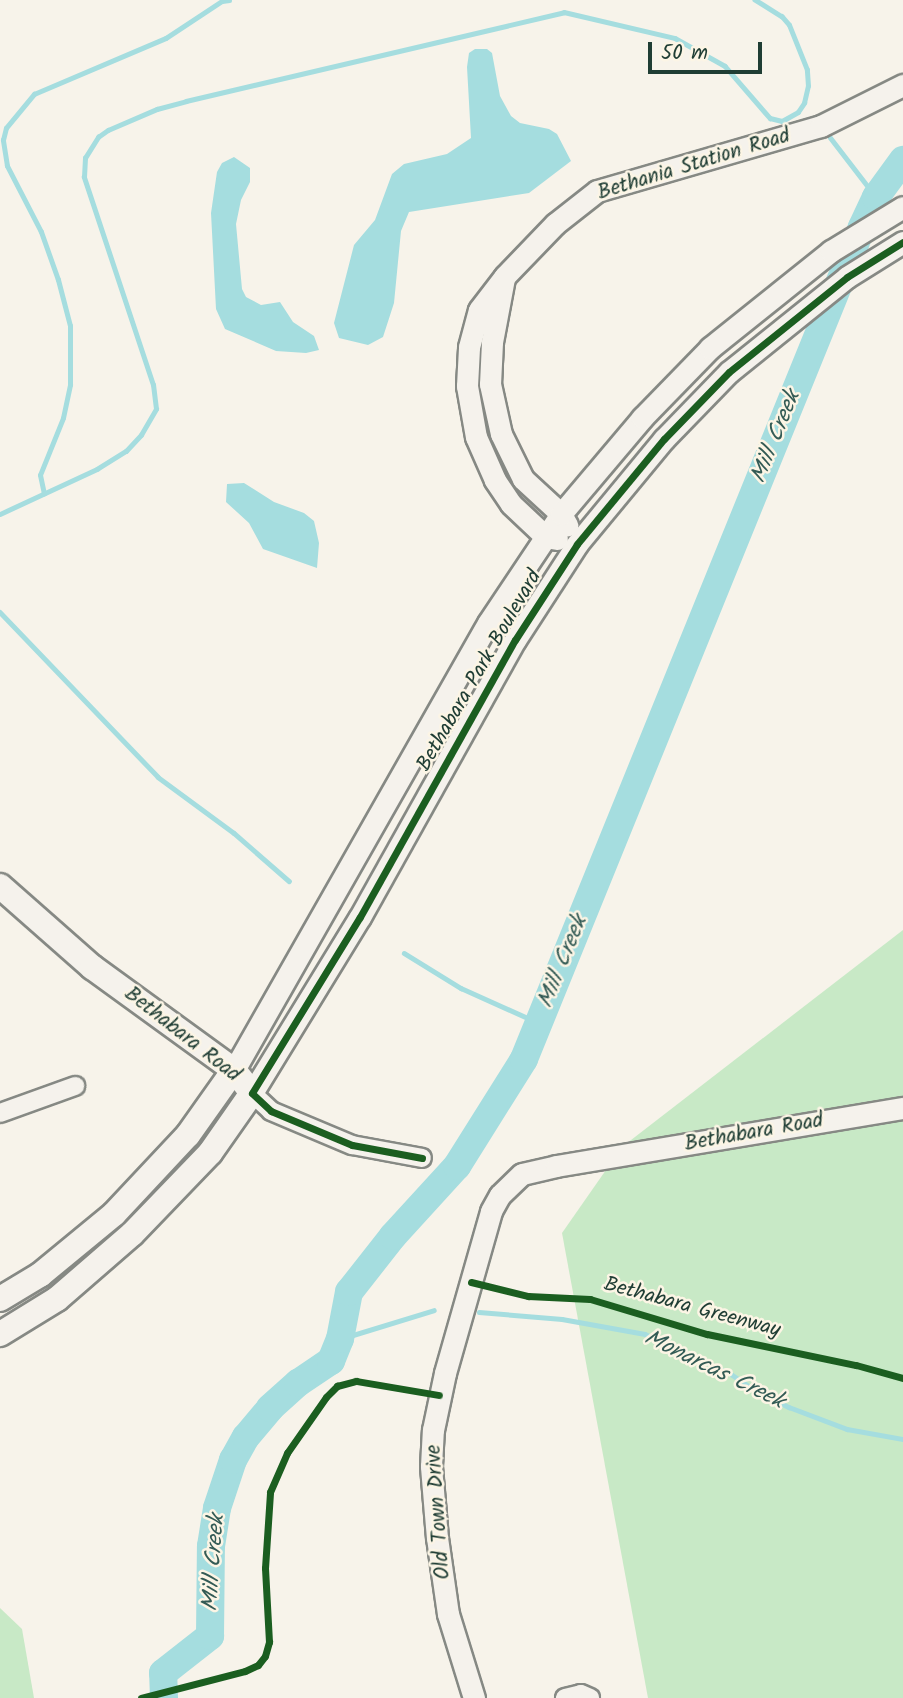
<!DOCTYPE html>
<style>
body{margin:0}
#map{position:relative;width:903px;height:1698px;overflow:hidden;background:#f7f3ea;font-family:Kalam,sans-serif}
div>[style]{position:absolute}
.green>*{inset:0;background:#c8e9c6}
.water>*{inset:0;background:#a5dddf}
.stream>*{height:4.5px;margin:-2.25px;padding:0 2.25px;transform-origin:2.25px;border-radius:2.25px;background:#a5dddf}
.river>*{height:28px;margin:-14px;padding:0 14px;transform-origin:14px;border-radius:14px;background:#a5dddf}
.roads{filter:drop-shadow(2px 0 #868984) drop-shadow(-2px 0 #868984) drop-shadow(0 2px #868984) drop-shadow(0 -2px #868984)}
.minor>*{height:18px;margin:-9px;padding:0 9px;transform-origin:9px;border-radius:9px;background:#f5f2ec}
.tertiary>*{height:21px;margin:-10.5px;padding:0 10.5px;transform-origin:10.5px;border-radius:10.5px;background:#f5f2ec}
.secondary>*{height:24px;margin:-12px;padding:0 12px;transform-origin:12px;border-radius:12px;background:#f5f2ec}
.cycleway>*{height:7px;margin:-3.5px;padding:0 3.5px;transform-origin:3.5px;border-radius:3.5px;background:#1b5e20}
span{translate:-50% -50%;white-space:nowrap;text-align:center;line-height:1.15;-webkit-text-stroke:5px #fcf5e5;paint-order:stroke}
.street-label{font-size:21px;color:#1f3d34}
.water-label{font-size:23px;color:#335b55;font-style:italic}
.scale{position:absolute;left:648px;top:42px;width:114px;height:32px;box-sizing:border-box;border:4px solid #1f3d34;border-top:0;padding-left:9px;font-size:21px;line-height:24px;white-space:nowrap;color:#1f3d34;-webkit-text-stroke:5px #fcf5e5;paint-order:stroke}
</style>
<div id="map">
<div class="green">
<i style="clip-path:polygon(903px 930px,903px 1698px,648px 1698px,562px 1233px,622px 1147px)"></i>
<i style="clip-path:polygon(0 1608px,22px 1629px,34px 1698px,0 1698px)"></i>
</div>
<div class="water">
<i style="clip-path:polygon(475px 49px,487px 49px,492px 53px,500px 96px,511px 116px,520px 123px,549px 129px,557px 134px,571px 161px,529px 193px,409px 212px,401px 231px,394px 303px,383px 337px,368px 345px,339px 338px,334px 323px,354px 245px,375px 220px,392px 174px,404px 164px,447px 154px,471px 138px,467px 67px,469px 53px)"></i>
<i style="clip-path:polygon(234px 157px,250px 168px,250px 182px,241px 200px,236px 224px,242px 289px,246px 297px,261px 305px,280px 302px,293px 322px,314px 336px,319px 350px,306px 353px,276px 351px,225px 329px,216px 309px,211px 213px,217px 172px,222px 163px)"></i>
<i style="clip-path:polygon(244px 483px,274px 502px,304px 513px,314px 521px,319px 543px,317px 568px,263px 549px,249px 523px,226px 502px,227px 484px)"></i>
</div>
<div class="stream">
<i style="left:830px;top:137px;width:76px;rotate:52.5deg"></i>
<i style="left:44px;top:494px;width:19px;rotate:-102deg"></i>
<i style="left:40px;top:475px;width:61px;rotate:-68deg"></i>
<i style="left:63px;top:418px;width:34px;rotate:-78deg"></i>
<i style="left:70px;top:385px;width:59px;rotate:-90deg"></i>
<i style="left:70px;top:326px;width:48px;rotate:-104.6deg"></i>
<i style="left:58px;top:280px;width:51px;rotate:-109.5deg"></i>
<i style="left:41px;top:232px;width:74px;rotate:-117.3deg"></i>
<i style="left:7px;top:166px;width:26px;rotate:-99deg"></i>
<i style="left:3px;top:140px;width:12px;rotate:-76deg"></i>
<i style="left:6px;top:128px;width:44px;rotate:-50.5deg"></i>
<i style="left:34px;top:94px;width:143px;rotate:-23deg"></i>
<i style="left:166px;top:38px;width:67px;rotate:-33.5deg"></i>
<i style="left:222px;top:1px;width:7px;rotate:-8deg"></i>
<i style="left:0;top:514px;width:107px;rotate:-24.9deg"></i>
<i style="left:97px;top:469px;width:34px;rotate:-32deg"></i>
<i style="left:126px;top:451px;width:22px;rotate:-47deg"></i>
<i style="left:141px;top:435px;width:30px;rotate:-60deg"></i>
<i style="left:156px;top:409px;width:24px;rotate:-97deg"></i>
<i style="left:153px;top:385px;width:219px;rotate:-108.4deg"></i>
<i style="left:84px;top:177px;width:19px;rotate:-87deg"></i>
<i style="left:85px;top:158px;width:25px;rotate:-58deg"></i>
<i style="left:98px;top:137px;width:12px;rotate:-35deg"></i>
<i style="left:108px;top:130px;width:53px;rotate:-23.2deg"></i>
<i style="left:157px;top:109px;width:30px;rotate:-15deg"></i>
<i style="left:186px;top:101px;width:388px;rotate:-13.2deg"></i>
<i style="left:564px;top:12px;width:114px;rotate:13.2deg"></i>
<i style="left:675px;top:38px;width:57px;rotate:29.2deg"></i>
<i style="left:725px;top:66px;width:69px;rotate:49.1deg"></i>
<i style="left:770px;top:118px;width:12px;rotate:14deg"></i>
<i style="left:782px;top:121px;width:18px;rotate:-29deg"></i>
<i style="left:798px;top:112px;width:11px;rotate:-56deg"></i>
<i style="left:804px;top:103px;width:17px;rotate:-77deg"></i>
<i style="left:808px;top:86px;width:16px;rotate:-94deg"></i>
<i style="left:807px;top:70px;width:48px;rotate:-111.8deg"></i>
<i style="left:789px;top:25px;width:11px;rotate:-131deg"></i>
<i style="left:782px;top:17px;width:32px;rotate:-148deg"></i>
<i style="left:0;top:612px;width:228px;rotate:46.2deg"></i>
<i style="left:158px;top:777px;width:94px;rotate:36.4deg"></i>
<i style="left:234px;top:833px;width:73px;rotate:41.1deg"></i>
<i style="left:404px;top:953px;width:67px;rotate:31.6deg"></i>
<i style="left:461px;top:988px;width:85px;rotate:24.2deg"></i>
<i style="left:479px;top:1312px;width:83px;rotate:4.8deg"></i>
<i style="left:562px;top:1319px;width:84px;rotate:10.2deg"></i>
<i style="left:645px;top:1334px;width:95px;rotate:24.9deg"></i>
<i style="left:731px;top:1374px;width:30px;rotate:34deg"></i>
<i style="left:756px;top:1391px;width:37px;rotate:26deg"></i>
<i style="left:789px;top:1407px;width:62px;rotate:20.8deg"></i>
<i style="left:847px;top:1429px;width:57px;rotate:10.1deg"></i>
<i style="left:340px;top:1339px;width:98px;rotate:-17.1deg"></i>
</div>
<div class="river">
<i style="left:164px;top:1698px;width:25px;rotate:-92deg"></i>
<i style="left:163px;top:1673px;width:60px;rotate:-38.2deg"></i>
<i style="left:210px;top:1636px;width:90px;rotate:-89.4deg"></i>
<i style="left:211px;top:1546px;width:38px;rotate:-81deg"></i>
<i style="left:217px;top:1508px;width:51px;rotate:-71.6deg"></i>
<i style="left:233px;top:1460px;width:26px;rotate:-61deg"></i>
<i style="left:246px;top:1437px;width:38px;rotate:-50deg"></i>
<i style="left:270px;top:1408px;width:38px;rotate:-42deg"></i>
<i style="left:298px;top:1383px;width:40px;rotate:-34deg"></i>
<i style="left:331px;top:1361px;width:24px;rotate:-68deg"></i>
<i style="left:340px;top:1339px;width:48px;rotate:-79.2deg"></i>
<i style="left:349px;top:1292px;width:71px;rotate:-51.8deg"></i>
<i style="left:393px;top:1236px;width:95px;rotate:-47.6deg"></i>
<i style="left:457px;top:1166px;width:126px;rotate:-57.9deg"></i>
<i style="left:524px;top:1059px;width:898px;rotate:-67.89deg"></i>
<i style="left:862px;top:227px;width:33px;rotate:-65deg"></i>
<i style="left:876px;top:197px;width:46px;rotate:-53.9deg"></i>
</div>
<div class="roads">
<div class="minor">
<i style="left:252px;top:1093px;width:26px;rotate:43deg"></i>
<i style="left:271px;top:1111px;width:88px;rotate:22.8deg"></i>
<i style="left:352px;top:1145px;width:71px;rotate:10.5deg"></i>
<i style="left:0;top:1113px;width:80px;rotate:-19.8deg"></i>
<i style="left:565px;top:1698px;width:16px;rotate:-14deg"></i>
<i style="left:581px;top:1694px;width:10px;rotate:24deg"></i>
</div>
<div class="tertiary">
<i style="left:504px;top:278px;width:65px;rotate:100.6deg"></i>
<i style="left:492px;top:342px;width:42px;rotate:92.7deg"></i>
<i style="left:490px;top:384px;width:51px;rotate:77.6deg"></i>
<i style="left:501px;top:434px;width:50px;rotate:63.9deg"></i>
<i style="left:523px;top:479px;width:52px;rotate:42.6deg"></i>
<i style="left:561px;top:514px;width:13px;rotate:61deg"></i>
<i style="left:557px;top:539px;width:11px;rotate:-170deg"></i>
<i style="left:546px;top:537px;width:48px;rotate:-136.7deg"></i>
<i style="left:511px;top:504px;width:29px;rotate:-124deg"></i>
<i style="left:495px;top:480px;width:47px;rotate:-113.8deg"></i>
<i style="left:476px;top:437px;width:52px;rotate:-100deg"></i>
<i style="left:467px;top:386px;width:39px;rotate:-87deg"></i>
<i style="left:469px;top:347px;width:38px;rotate:-75deg"></i>
<i style="left:479px;top:310px;width:43px;rotate:-52.6deg"></i>
<i style="left:505px;top:276px;width:72px;rotate:-46.1deg"></i>
<i style="left:555px;top:224px;width:53px;rotate:-38.2deg"></i>
<i style="left:597px;top:191px;width:233px;rotate:-16.2deg"></i>
<i style="left:821px;top:126px;width:92px;rotate:-26.6deg"></i>
<i style="left:234px;top:1070px;width:514px;rotate:-60.39deg"></i>
<i style="left:488px;top:623px;width:131px;rotate:-56.2deg"></i>
<i style="left:561px;top:514px;width:126px;rotate:-49.8deg"></i>
<i style="left:642px;top:418px;width:98px;rotate:-45.8deg"></i>
<i style="left:710px;top:348px;width:155px;rotate:-38.7deg"></i>
<i style="left:831px;top:251px;width:84px;rotate:-31.4deg"></i>
<i style="left:252px;top:1093px;width:206px;rotate:-58.5deg"></i>
<i style="left:360px;top:917px;width:317px;rotate:-60.8deg"></i>
<i style="left:515px;top:640px;width:114px;rotate:-57.1deg"></i>
<i style="left:577px;top:544px;width:136px;rotate:-50.4deg"></i>
<i style="left:664px;top:439px;width:93px;rotate:-45.9deg"></i>
<i style="left:729px;top:372px;width:151px;rotate:-38.8deg"></i>
<i style="left:847px;top:277px;width:66px;rotate:-32deg"></i>
<i style="left:474px;top:1698px;width:88px;rotate:-107.2deg"></i>
<i style="left:448px;top:1614px;width:77px;rotate:-98.2deg"></i>
<i style="left:437px;top:1538px;width:72px;rotate:-94.8deg"></i>
<i style="left:431px;top:1466px;width:36px;rotate:-87deg"></i>
<i style="left:433px;top:1430px;width:58px;rotate:-78.1deg"></i>
<i style="left:445px;top:1373px;width:168px;rotate:-74.1deg"></i>
<i style="left:491px;top:1211px;width:18px;rotate:-61deg"></i>
<i style="left:500px;top:1195px;width:30px;rotate:-44deg"></i>
<i style="left:522px;top:1174px;width:35px;rotate:-13deg"></i>
<i style="left:556px;top:1166px;width:352px;rotate:-9.5deg"></i>
</div>
<div class="secondary">
<i style="left:0;top:886px;width:123px;rotate:41.4deg"></i>
<i style="left:92px;top:967px;width:175px;rotate:36deg"></i>
<i style="left:234px;top:1070px;width:29px;rotate:52deg"></i>
<i style="left:252px;top:1093px;width:73px;rotate:125deg"></i>
<i style="left:210px;top:1153px;width:112px;rotate:133.9deg"></i>
<i style="left:132px;top:1234px;width:99px;rotate:139.1deg"></i>
<i style="left:57px;top:1299px;width:67px;rotate:148.4deg"></i>
<i style="left:0;top:1299px;width:47px;rotate:-31deg"></i>
<i style="left:40px;top:1275px;width:96px;rotate:-39.5deg"></i>
<i style="left:114px;top:1214px;width:108px;rotate:-46.9deg"></i>
<i style="left:188px;top:1135px;width:80px;rotate:-54.7deg"></i>
</div>
</div>
<div class="cycleway">
<i style="left:422px;top:1158px;width:71px;rotate:-169.5deg"></i>
<i style="left:352px;top:1145px;width:88px;rotate:-157.2deg"></i>
<i style="left:271px;top:1111px;width:26px;rotate:-137deg"></i>
<i style="left:252px;top:1093px;width:206px;rotate:-58.5deg"></i>
<i style="left:360px;top:917px;width:317px;rotate:-60.8deg"></i>
<i style="left:515px;top:640px;width:114px;rotate:-57.1deg"></i>
<i style="left:577px;top:544px;width:136px;rotate:-50.4deg"></i>
<i style="left:664px;top:439px;width:93px;rotate:-45.9deg"></i>
<i style="left:729px;top:372px;width:151px;rotate:-38.8deg"></i>
<i style="left:847px;top:277px;width:66px;rotate:-32deg"></i>
<i style="left:471px;top:1282px;width:59px;rotate:13.8deg"></i>
<i style="left:528px;top:1296px;width:62px;rotate:2.8deg"></i>
<i style="left:590px;top:1299px;width:122px;rotate:16.7deg"></i>
<i style="left:707px;top:1334px;width:152px;rotate:11.8deg"></i>
<i style="left:856px;top:1365px;width:49px;rotate:15.5deg"></i>
<i style="left:141px;top:1698px;width:107px;rotate:-14.6deg"></i>
<i style="left:245px;top:1671px;width:14px;rotate:-25deg"></i>
<i style="left:258px;top:1665px;width:11px;rotate:-52deg"></i>
<i style="left:265px;top:1656px;width:15px;rotate:-74deg"></i>
<i style="left:269px;top:1642px;width:74px;rotate:-93.1deg"></i>
<i style="left:265px;top:1568px;width:76px;rotate:-86.2deg"></i>
<i style="left:270px;top:1492px;width:43px;rotate:-66.4deg"></i>
<i style="left:287px;top:1453px;width:68px;rotate:-55.1deg"></i>
<i style="left:326px;top:1397px;width:16px;rotate:-45deg"></i>
<i style="left:337px;top:1386px;width:20px;rotate:-15deg"></i>
<i style="left:356px;top:1381px;width:84px;rotate:9.6deg"></i>
</div>
<div class="street-label">
<span style="left:694px;top:165px;rotate:-17deg">Bethania Station Road</span>
<span style="left:480px;top:671px;rotate:-60deg">Bethabara Park Boulevard</span>
<span style="left:182px;top:1035px;rotate:38deg">Bethabara Road</span>
<span style="left:754px;top:1133px;rotate:-10deg">Bethabara Road</span>
<span style="left:692px;top:1308px;rotate:15deg">Bethabara Greenway</span>
<span style="left:439px;top:1512px;rotate:-94deg">Old Town Drive</span>
</div>
<div class="water-label">
<span style="left:776px;top:437px;rotate:-68deg">Mill Creek</span>
<span style="left:563px;top:962px;rotate:-68deg">Mill Creek</span>
<span style="left:714px;top:1370px;rotate:26deg">Monarcas Creek</span>
<span style="left:214px;top:1563px;rotate:-86deg">Mill Creek</span>
</div>
<div class="scale">50 m</div>
</div>
